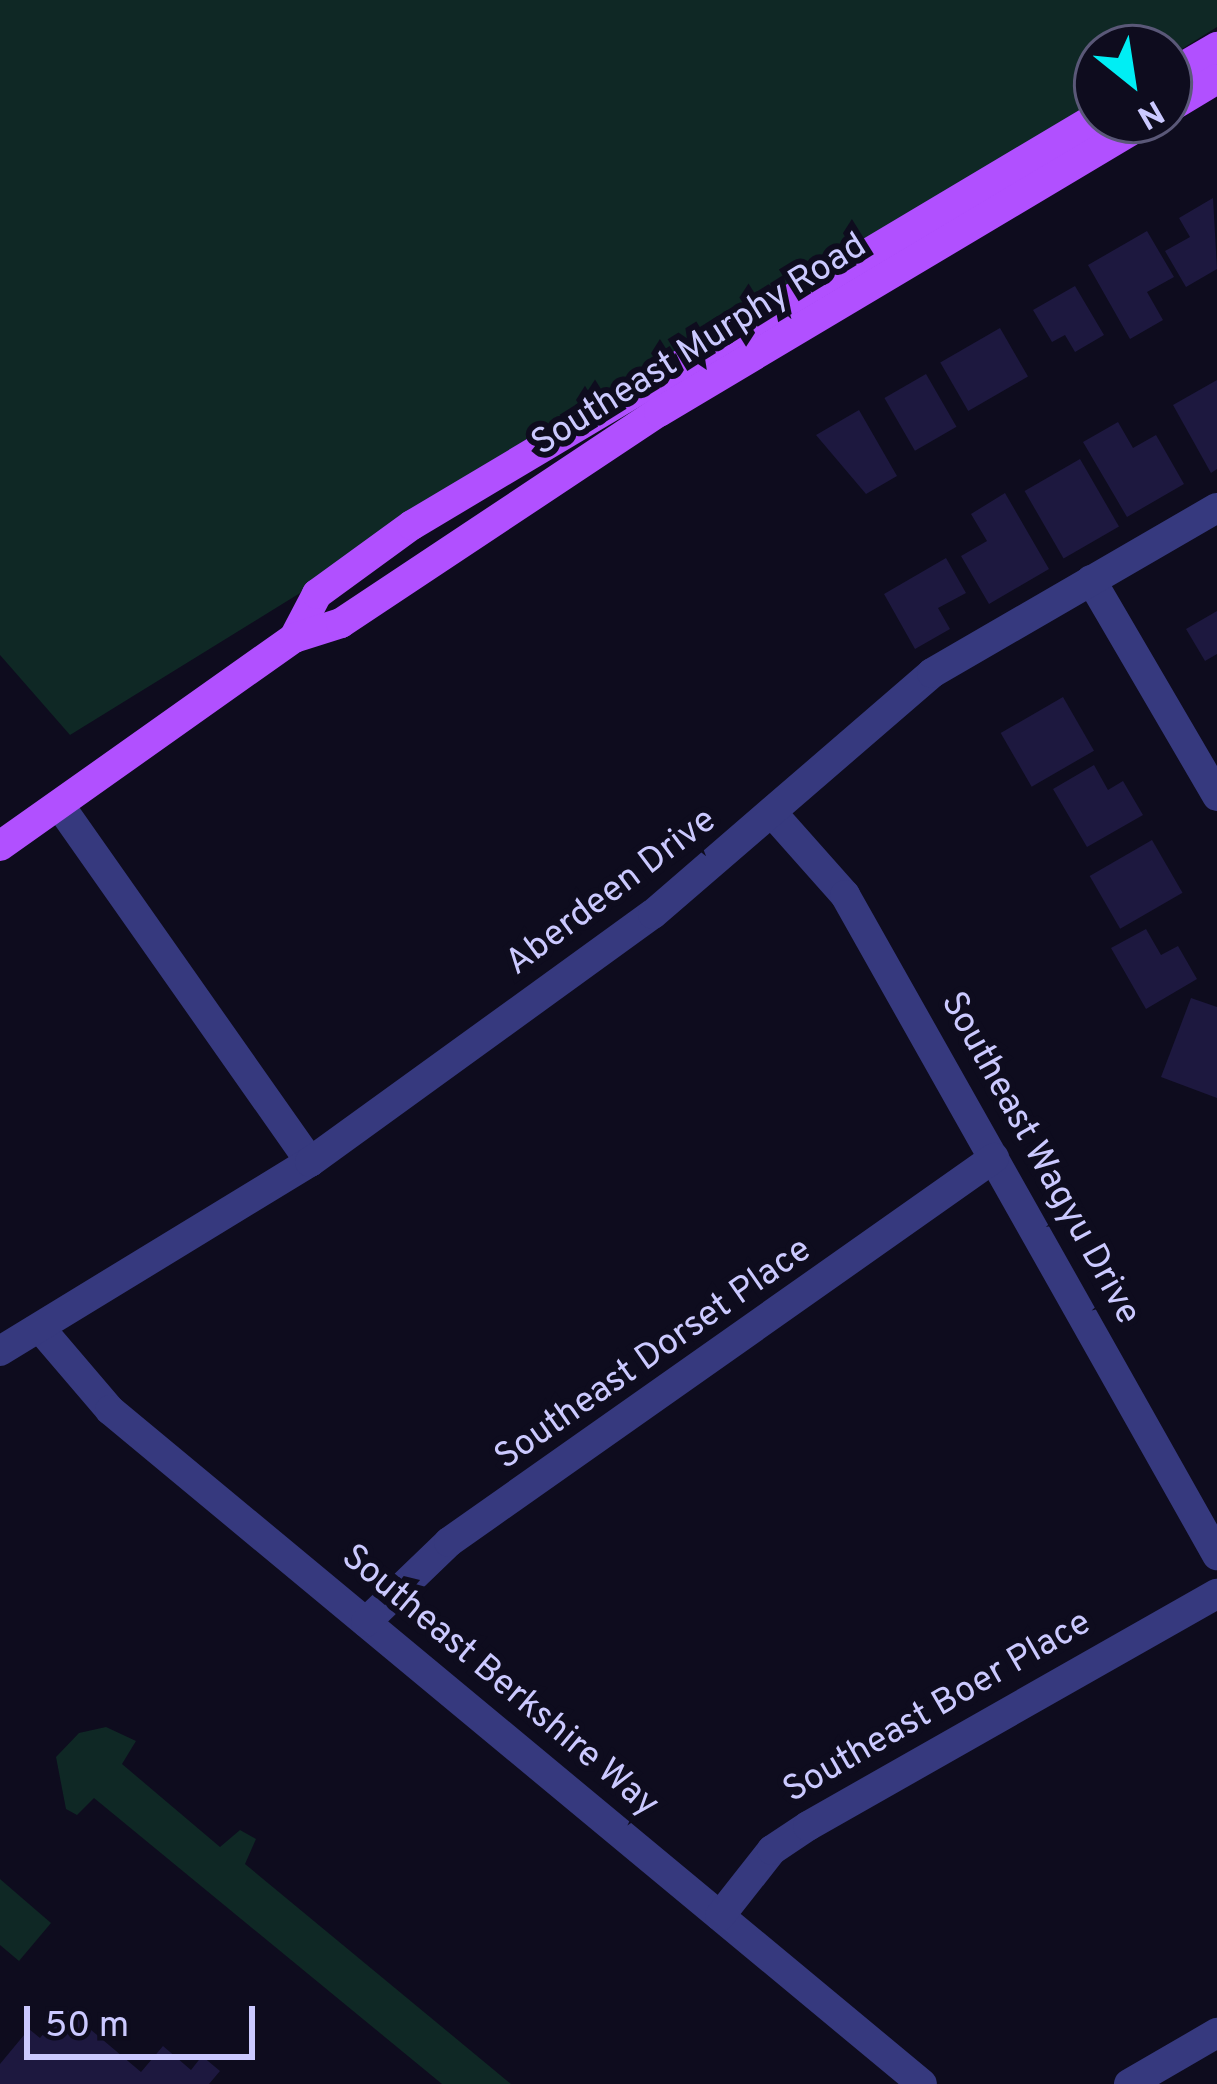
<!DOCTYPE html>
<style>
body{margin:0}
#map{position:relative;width:1217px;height:2084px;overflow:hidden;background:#0e0c1e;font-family:Overpass,sans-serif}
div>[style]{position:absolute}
.green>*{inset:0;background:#0f2825}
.building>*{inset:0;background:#1d183f;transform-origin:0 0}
.minor>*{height:30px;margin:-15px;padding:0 15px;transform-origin:15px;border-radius:15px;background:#36397e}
.major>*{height:30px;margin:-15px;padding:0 15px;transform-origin:15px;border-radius:15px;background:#b150ff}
span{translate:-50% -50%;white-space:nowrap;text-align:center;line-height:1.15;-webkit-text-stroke:12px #0e0c1e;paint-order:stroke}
.street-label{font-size:36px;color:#cbc9ff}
.north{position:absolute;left:1073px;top:24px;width:120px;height:120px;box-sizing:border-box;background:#0e0c1e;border:3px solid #5a5878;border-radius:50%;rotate:150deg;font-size:33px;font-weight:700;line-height:48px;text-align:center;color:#cbc9ff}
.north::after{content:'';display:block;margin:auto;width:42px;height:54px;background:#00eef4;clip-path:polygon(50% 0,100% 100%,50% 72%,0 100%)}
.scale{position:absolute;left:24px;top:2006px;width:231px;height:54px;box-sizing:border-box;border:6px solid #cbc9ff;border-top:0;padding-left:15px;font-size:36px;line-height:42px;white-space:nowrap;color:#cbc9ff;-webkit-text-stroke:9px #0e0c1e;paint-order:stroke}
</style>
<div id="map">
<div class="green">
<i style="clip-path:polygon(0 0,1217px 0,1217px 27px,1169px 57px,1169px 48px,1097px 48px,1097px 101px,70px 735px,0 655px)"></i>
<i style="clip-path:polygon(106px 1727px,136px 1741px,122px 1764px,220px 1847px,240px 1830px,256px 1839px,245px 1864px,511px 2084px,442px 2084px,94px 1798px,77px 1815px,66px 1809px,56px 1757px,79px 1733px)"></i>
<i style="clip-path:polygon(0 1879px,51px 1923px,19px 1961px,0 1945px)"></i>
</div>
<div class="building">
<i style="clip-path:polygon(1213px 198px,1217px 269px,1186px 287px,1165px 251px,1190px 237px,1179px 218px)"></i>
<i style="clip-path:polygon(1147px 231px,1174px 277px,1147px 292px,1163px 320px,1130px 339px,1088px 265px)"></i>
<i style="clip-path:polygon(1075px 286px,1104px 335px,1075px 352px,1065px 335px,1052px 342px,1033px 310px)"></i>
<i style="left:1000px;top:328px;width:56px;height:69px;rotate:60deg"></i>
<i style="left:926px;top:374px;width:61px;height:48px;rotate:60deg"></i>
<i style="clip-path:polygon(1217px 380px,1217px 469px,1211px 473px,1173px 405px)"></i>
<i style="clip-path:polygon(859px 410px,897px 476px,866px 494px,816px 435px)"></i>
<i style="clip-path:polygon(1118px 422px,1133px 448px,1156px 435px,1184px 484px,1127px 517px,1083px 442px)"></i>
<i style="left:1080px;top:459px;width:78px;height:64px;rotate:60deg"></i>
<i style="clip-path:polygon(1005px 493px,1049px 569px,989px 604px,961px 556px,987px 541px,971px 514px)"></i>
<i style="clip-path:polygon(946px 558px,966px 593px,938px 608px,950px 629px,915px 649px,884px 594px)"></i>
<i style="clip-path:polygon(1217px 611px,1217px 654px,1205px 661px,1186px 629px)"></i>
<i style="left:1063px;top:697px;width:62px;height:72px;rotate:60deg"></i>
<i style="clip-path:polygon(1094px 765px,1108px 790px,1123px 781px,1143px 815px,1087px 847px,1053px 789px)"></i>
<i style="left:1152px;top:840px;width:61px;height:72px;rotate:60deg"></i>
<i style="clip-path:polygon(1146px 929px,1161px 955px,1178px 946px,1197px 979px,1146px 1009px,1111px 948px)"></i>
<i style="clip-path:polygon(1191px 998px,1217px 1007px,1217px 1098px,1161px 1077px)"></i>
<i style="clip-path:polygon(65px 2008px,141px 2072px,163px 2046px,191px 2070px,202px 2056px,220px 2071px,209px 2084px,0 2084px,0 2064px,29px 2029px,40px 2038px)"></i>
</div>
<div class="minor">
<i style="left:1091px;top:580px;width:250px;rotate:59.7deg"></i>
<i style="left:60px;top:806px;width:435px;rotate:54.9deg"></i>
<i style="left:774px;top:815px;width:107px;rotate:48.4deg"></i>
<i style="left:845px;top:895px;width:758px;rotate:60.59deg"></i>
<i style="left:40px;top:1328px;width:108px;rotate:49.5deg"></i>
<i style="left:110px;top:1410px;width:1055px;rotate:39.69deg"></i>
<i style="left:0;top:1351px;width:363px;rotate:-31.4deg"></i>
<i style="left:310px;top:1162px;width:423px;rotate:-35.9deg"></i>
<i style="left:653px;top:914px;width:369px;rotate:-40.8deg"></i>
<i style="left:932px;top:673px;width:329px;rotate:-30.1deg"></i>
<i style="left:366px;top:1622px;width:115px;rotate:-43.9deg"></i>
<i style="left:449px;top:1542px;width:667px;rotate:-35.17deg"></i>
<i style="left:720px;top:1916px;width:84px;rotate:-51.8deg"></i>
<i style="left:772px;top:1850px;width:43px;rotate:-33.7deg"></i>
<i style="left:808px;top:1826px;width:470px;rotate:-29.6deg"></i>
<i style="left:1129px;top:2084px;width:102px;rotate:-30.1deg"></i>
</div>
<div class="major">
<i style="left:1169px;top:75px;width:56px;rotate:-30.3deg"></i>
<i style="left:1169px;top:108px;width:56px;rotate:-31.1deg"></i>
<i style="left:294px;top:638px;width:50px;rotate:-62.4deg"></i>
<i style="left:317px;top:594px;width:117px;rotate:-36deg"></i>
<i style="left:412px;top:525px;width:797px;rotate:-30.78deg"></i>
<i style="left:0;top:846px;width:360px;rotate:-35.3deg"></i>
<i style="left:294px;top:638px;width:49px;rotate:-17.7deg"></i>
<i style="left:341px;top:623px;width:382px;rotate:-33.6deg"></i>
<i style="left:659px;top:412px;width:570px;rotate:-30.79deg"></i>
</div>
<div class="street-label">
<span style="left:700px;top:346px;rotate:-32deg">Southeast Murphy Road</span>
<span style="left:612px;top:893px;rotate:-37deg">Aberdeen Drive</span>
<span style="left:1039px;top:1159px;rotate:61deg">Southeast Wagyu Drive</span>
<span style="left:654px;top:1355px;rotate:-35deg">Southeast Dorset Place</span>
<span style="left:499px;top:1682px;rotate:40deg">Southeast Berkshire Way</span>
<span style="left:938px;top:1708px;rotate:-30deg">Southeast Boer Place</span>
</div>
<div class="north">N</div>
<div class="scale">50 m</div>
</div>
